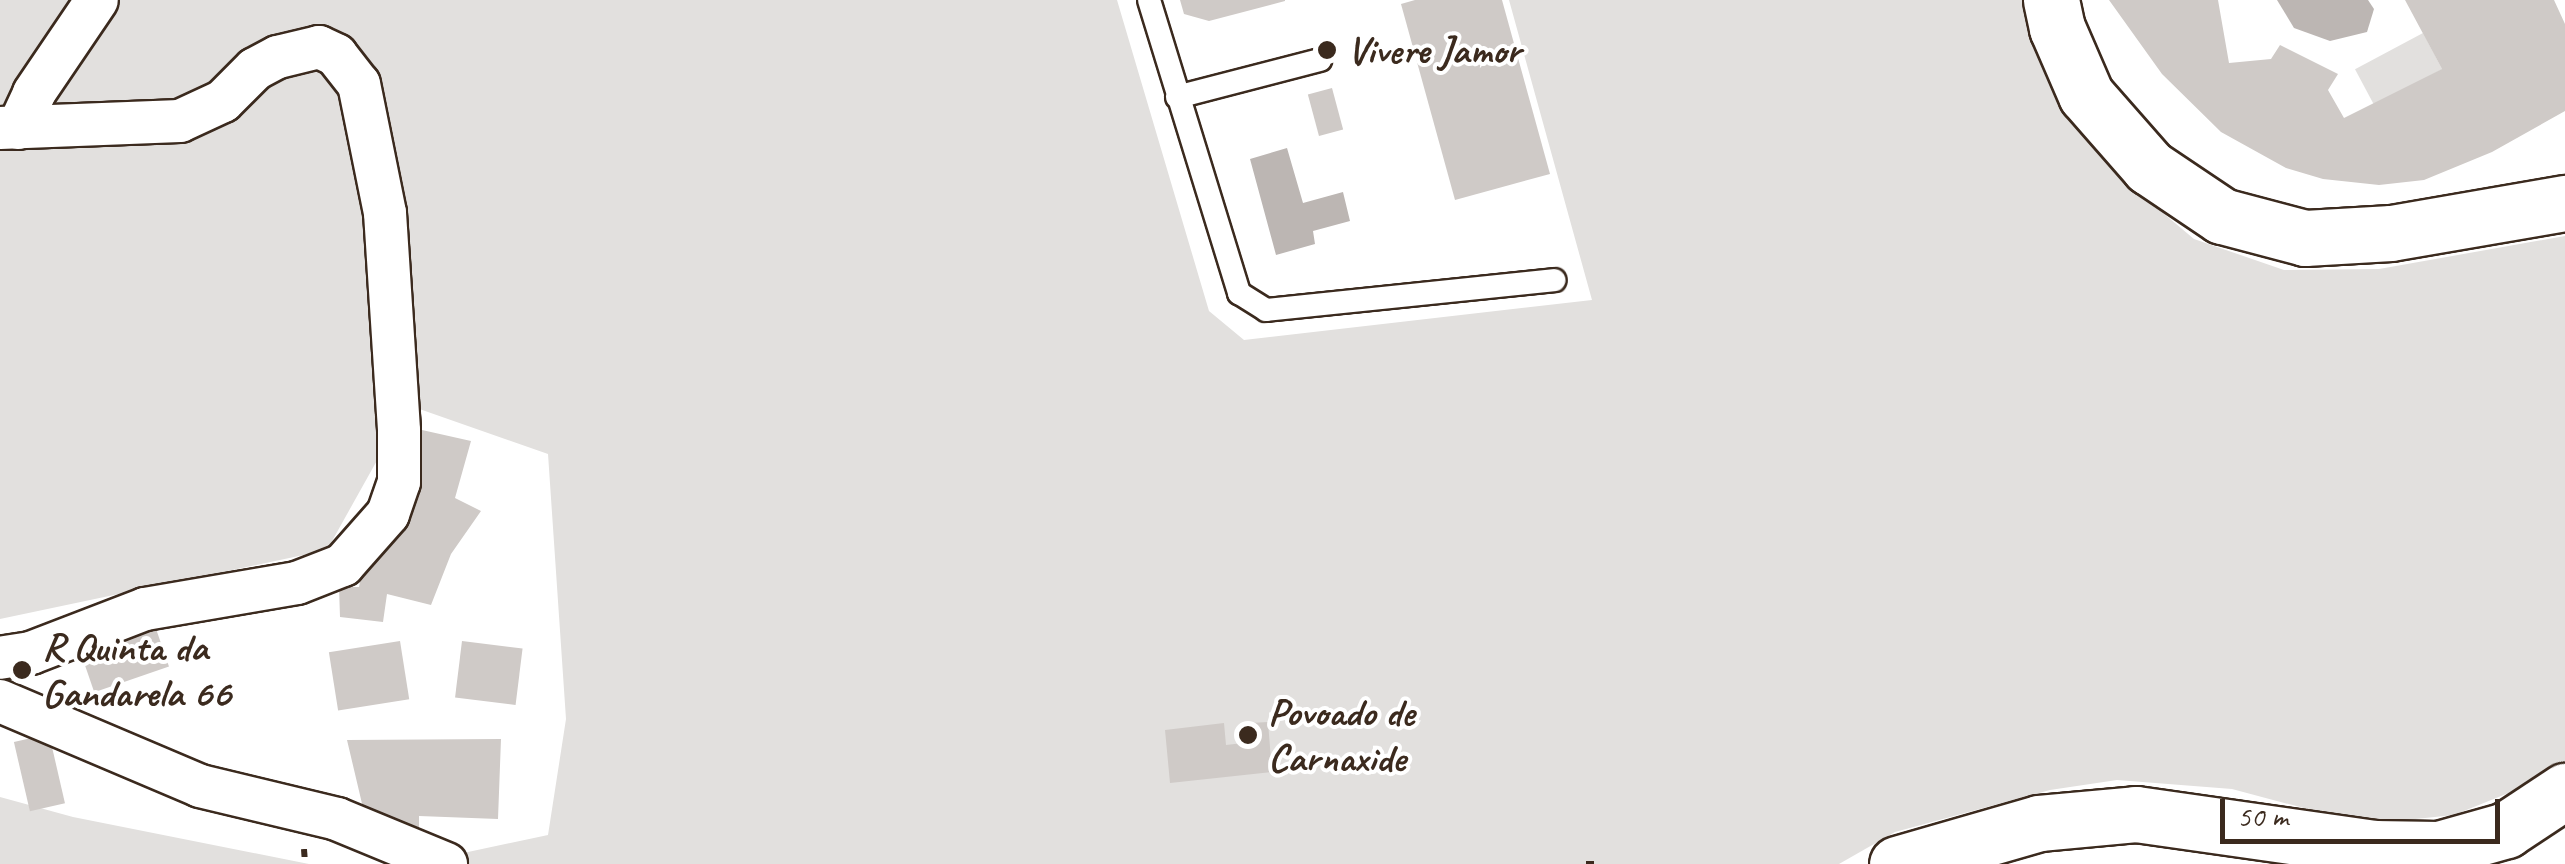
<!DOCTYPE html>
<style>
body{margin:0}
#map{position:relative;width:2565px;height:864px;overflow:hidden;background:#fff;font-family:Caveat,sans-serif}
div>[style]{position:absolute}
.green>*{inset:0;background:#e2e0de;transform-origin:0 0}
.water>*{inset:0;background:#bcb6b3}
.building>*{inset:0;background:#cfcac7;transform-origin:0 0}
.path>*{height:6px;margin-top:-3px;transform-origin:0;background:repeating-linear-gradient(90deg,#3b2a1e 0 8px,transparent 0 16px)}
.roads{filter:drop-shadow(2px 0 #3b2a1e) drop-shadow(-2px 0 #3b2a1e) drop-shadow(0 2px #3b2a1e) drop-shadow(0 -2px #3b2a1e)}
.lane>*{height:22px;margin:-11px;padding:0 11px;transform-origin:11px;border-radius:11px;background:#fff}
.street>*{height:42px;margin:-21px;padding:0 21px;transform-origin:21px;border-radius:21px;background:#fff}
.secondary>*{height:55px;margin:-27.5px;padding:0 27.5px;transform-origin:27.5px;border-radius:27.5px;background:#fff}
.dots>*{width:28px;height:28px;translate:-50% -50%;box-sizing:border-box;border:5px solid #fff;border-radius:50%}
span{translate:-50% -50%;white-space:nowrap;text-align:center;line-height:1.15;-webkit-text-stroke:8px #fff;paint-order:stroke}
.poi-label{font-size:40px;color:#3b2a1e;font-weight:700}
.left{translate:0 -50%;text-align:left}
.scale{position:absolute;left:2220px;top:799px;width:280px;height:45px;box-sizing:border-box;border:5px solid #3b2a1e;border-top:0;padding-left:12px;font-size:30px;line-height:35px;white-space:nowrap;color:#3b2a1e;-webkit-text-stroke:8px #fff;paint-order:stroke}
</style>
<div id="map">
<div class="green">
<i style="clip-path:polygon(0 0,1117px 0,1209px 311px,1244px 340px,1592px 300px,1509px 0,2024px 0,2069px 112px,2112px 170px,2194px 239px,2284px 270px,2379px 269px,2565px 236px,2565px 762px,2546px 778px,2454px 815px,2396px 821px,2356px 822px,2232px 789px,2117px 780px,2050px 790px,1895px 832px,1839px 864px,412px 864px,548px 835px,566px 719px,548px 454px,408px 405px,327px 550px,0 619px)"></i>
<i style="left:2423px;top:33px;width:41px;height:77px;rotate:62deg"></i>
<i style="clip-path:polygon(0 797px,73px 817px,309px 864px,0 864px)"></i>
</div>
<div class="water">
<i style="clip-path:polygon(2277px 0,2368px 0,2374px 9px,2367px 32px,2330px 41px,2294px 28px)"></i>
<i style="clip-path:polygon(1287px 148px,1303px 203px,1343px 192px,1350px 221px,1313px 231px,1315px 244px,1276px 255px,1250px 159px)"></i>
</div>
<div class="building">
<i style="clip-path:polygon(1180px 0,1285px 0,1285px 1px,1209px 21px,1184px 14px)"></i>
<i style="clip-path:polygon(1415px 0,1502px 0,1550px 174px,1455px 200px,1401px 4px)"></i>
<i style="clip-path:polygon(2109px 0,2218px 0,2229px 63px,2271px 59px,2280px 45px,2338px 74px,2328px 90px,2344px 118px,2442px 69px,2405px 0,2554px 0,2565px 24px,2565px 111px,2492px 152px,2424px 180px,2379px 185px,2323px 179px,2286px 168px,2221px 132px,2162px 74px)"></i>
<i style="left:1332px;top:88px;width:43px;height:25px;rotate:75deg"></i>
<i style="clip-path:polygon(422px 430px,471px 441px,455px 498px,481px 511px,451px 554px,431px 605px,387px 594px,383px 622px,340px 617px,339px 587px,359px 587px,366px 552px,411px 485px)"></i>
<i style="left:154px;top:623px;width:46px;height:79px;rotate:71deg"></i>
<i style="left:400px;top:641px;width:59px;height:72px;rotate:81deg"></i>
<i style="left:462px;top:641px;width:61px;height:57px;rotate:7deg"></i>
<i style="clip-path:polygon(1268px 722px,1272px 772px,1170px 783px,1165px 730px,1224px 723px,1226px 745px,1252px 742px,1251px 723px)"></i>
<i style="left:49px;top:734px;width:71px;height:36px;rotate:77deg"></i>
<i style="clip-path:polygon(501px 739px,498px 819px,419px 816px,419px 830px,368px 829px,347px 740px)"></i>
</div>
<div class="path">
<i style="left:304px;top:849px;width:15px;rotate:86deg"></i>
<i style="left:1586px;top:864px;width:12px"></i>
</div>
<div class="roads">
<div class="lane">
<i style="left:1149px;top:0;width:307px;rotate:72.9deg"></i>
<i style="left:1239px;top:293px;width:32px;rotate:32deg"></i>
<i style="left:1266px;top:310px;width:290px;rotate:-5.9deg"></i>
<i style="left:1177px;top:97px;width:148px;rotate:-14.5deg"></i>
</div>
<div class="street">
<i style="left:0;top:128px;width:180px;rotate:-2.2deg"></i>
<i style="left:180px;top:121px;width:47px;rotate:-24.9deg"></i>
<i style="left:223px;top:101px;width:45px;rotate:-45deg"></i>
<i style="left:255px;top:69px;width:26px;rotate:-28deg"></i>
<i style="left:278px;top:57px;width:42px;rotate:-13.7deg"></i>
<i style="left:319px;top:47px;width:19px;rotate:25deg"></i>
<i style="left:336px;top:55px;width:37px;rotate:52deg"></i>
<i style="left:359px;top:84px;width:132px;rotate:78.6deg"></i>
<i style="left:385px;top:213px;width:218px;rotate:86.3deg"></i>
<i style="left:399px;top:431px;width:51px;rotate:90deg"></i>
<i style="left:399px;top:482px;width:34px;rotate:109deg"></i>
<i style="left:388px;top:514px;width:68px;rotate:131.4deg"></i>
<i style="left:343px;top:565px;width:49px;rotate:158.6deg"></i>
<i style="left:297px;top:583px;width:154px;rotate:170.3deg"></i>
<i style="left:145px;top:609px;width:122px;rotate:158.9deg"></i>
<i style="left:31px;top:653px;width:31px;rotate:171deg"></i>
<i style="left:18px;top:128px;width:38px;rotate:-65deg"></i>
<i style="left:34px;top:93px;width:112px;rotate:-55.9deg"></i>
<i style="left:0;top:701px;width:217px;rotate:23deg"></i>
<i style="left:200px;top:786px;width:141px;rotate:13.5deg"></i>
<i style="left:337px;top:819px;width:118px;rotate:22.4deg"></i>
</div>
<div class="secondary">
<i style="left:2051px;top:0;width:29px;rotate:78deg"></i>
<i style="left:2057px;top:28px;width:73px;rotate:66.6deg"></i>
<i style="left:2086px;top:95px;width:96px;rotate:48.8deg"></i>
<i style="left:2149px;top:167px;width:88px;rotate:33.9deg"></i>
<i style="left:2222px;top:216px;width:86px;rotate:14.8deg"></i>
<i style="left:2305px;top:238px;width:86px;rotate:-3.3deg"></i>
<i style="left:2391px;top:233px;width:177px;rotate:-9.8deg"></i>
<i style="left:1897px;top:864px;width:148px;rotate:-16.1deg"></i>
<i style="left:2039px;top:823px;width:97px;rotate:-5.3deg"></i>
<i style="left:2136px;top:814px;width:240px;rotate:8.1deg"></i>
<i style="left:2374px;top:848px;width:65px;rotate:0.9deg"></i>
<i style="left:2439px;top:849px;width:70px;rotate:-15.8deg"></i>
<i style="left:2506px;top:830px;width:71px;rotate:-33.5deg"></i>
</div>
</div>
<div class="dots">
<i style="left:1327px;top:50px;background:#3b2a1e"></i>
<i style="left:22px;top:670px;background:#3b2a1e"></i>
<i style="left:1248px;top:735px;background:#3b2a1e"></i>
</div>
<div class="poi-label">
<span class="left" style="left:1347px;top:50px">Vivere Jamor</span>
<span class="left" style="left:42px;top:670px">R Quinta da<br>Gandarela 66</span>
<span class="left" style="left:1268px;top:735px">Povoado de<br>Carnaxide</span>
</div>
<div class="scale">50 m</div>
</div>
